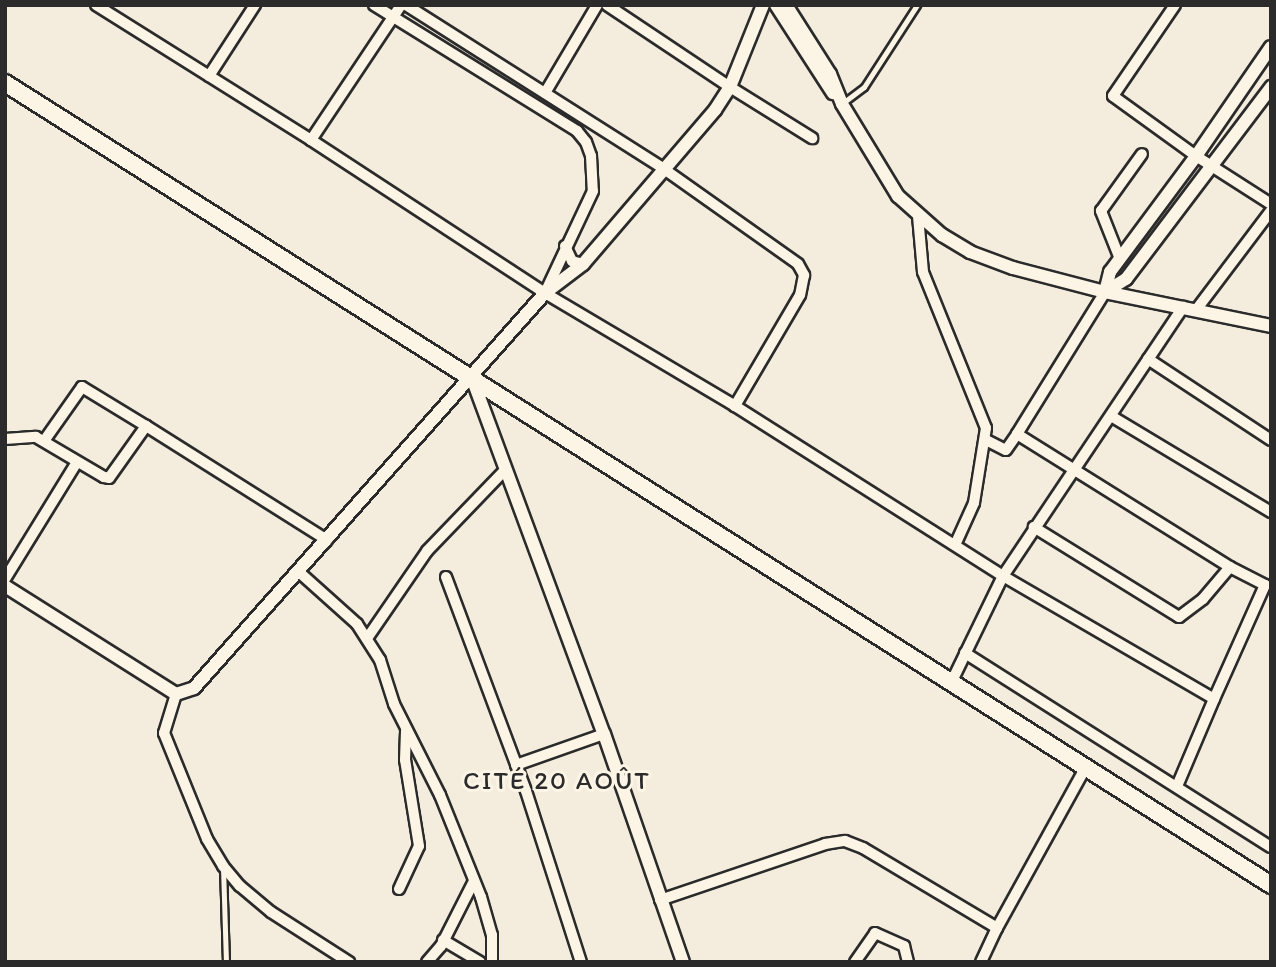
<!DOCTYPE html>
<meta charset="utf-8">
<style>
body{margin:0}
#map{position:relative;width:1276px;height:967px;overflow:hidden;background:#f4edde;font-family:Itim,sans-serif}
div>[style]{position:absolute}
.roads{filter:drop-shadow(2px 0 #2b2b2b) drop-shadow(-2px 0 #2b2b2b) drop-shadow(0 2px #2b2b2b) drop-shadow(0 -2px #2b2b2b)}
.service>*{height:5px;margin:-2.5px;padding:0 2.5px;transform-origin:2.5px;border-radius:2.5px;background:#fcf5e5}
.minor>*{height:10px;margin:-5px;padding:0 5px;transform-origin:5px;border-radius:5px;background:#fcf5e5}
.tertiary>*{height:12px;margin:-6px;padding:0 6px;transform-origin:6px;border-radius:6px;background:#fcf5e5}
.primary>*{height:16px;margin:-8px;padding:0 8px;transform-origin:8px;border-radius:8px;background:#fcf5e5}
span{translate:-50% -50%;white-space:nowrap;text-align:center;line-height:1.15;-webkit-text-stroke:6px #fcf5e5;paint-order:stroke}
.neighbourhood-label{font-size:26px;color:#2b2b2b;letter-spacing:2px}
.frame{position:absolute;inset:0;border:7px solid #2b2b2b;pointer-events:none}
</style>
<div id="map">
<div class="roads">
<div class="service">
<i style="left:844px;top:102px;width:25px;rotate:-37deg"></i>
<i style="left:864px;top:87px;width:98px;rotate:-57.1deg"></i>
<i style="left:223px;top:867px;width:95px;rotate:88.2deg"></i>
</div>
<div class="minor">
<i style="left:96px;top:5px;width:254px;rotate:32.1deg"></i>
<i style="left:311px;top:140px;width:280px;rotate:33.2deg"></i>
<i style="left:545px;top:293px;width:221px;rotate:30.7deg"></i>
<i style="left:735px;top:406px;width:317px;rotate:32.4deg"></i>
<i style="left:1003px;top:576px;width:244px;rotate:30.2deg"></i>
<i style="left:1214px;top:699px;width:95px;rotate:113deg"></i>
<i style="left:374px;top:5px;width:239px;rotate:31.8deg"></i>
<i style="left:577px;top:131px;width:14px;rotate:51deg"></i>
<i style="left:586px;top:142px;width:15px;rotate:70deg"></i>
<i style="left:591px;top:156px;width:35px;rotate:87deg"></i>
<i style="left:593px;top:191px;width:113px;rotate:115.2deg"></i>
<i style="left:406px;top:5px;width:306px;rotate:32.4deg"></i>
<i style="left:664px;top:169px;width:164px;rotate:35.3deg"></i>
<i style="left:798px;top:264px;width:13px;rotate:61deg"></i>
<i style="left:804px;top:275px;width:20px;rotate:101deg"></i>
<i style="left:800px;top:295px;width:129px;rotate:120.4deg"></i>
<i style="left:607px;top:5px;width:148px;rotate:33.7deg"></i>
<i style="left:730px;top:87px;width:97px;rotate:31.9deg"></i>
<i style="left:1175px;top:5px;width:110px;rotate:124.3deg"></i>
<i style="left:1113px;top:96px;width:102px;rotate:35.9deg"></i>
<i style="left:1196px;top:156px;width:89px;rotate:32.6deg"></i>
<i style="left:209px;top:76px;width:85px;rotate:-57.1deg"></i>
<i style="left:545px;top:93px;width:102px;rotate:-59.4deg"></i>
<i style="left:311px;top:140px;width:162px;rotate:-56.3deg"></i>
<i style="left:918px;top:216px;width:56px;rotate:84.9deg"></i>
<i style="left:923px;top:272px;width:168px;rotate:68deg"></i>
<i style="left:986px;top:428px;width:76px;rotate:99.1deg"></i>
<i style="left:974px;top:503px;width:46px;rotate:114.3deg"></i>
<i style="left:565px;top:246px;width:17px;rotate:65deg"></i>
<i style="left:572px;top:261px;width:11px;rotate:15deg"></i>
<i style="left:1120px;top:259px;width:52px;rotate:-111.6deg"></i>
<i style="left:1101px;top:211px;width:70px;rotate:-54.3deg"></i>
<i style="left:1196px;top:310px;width:124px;rotate:-52.9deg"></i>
<i style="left:1148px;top:359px;width:147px;rotate:33.4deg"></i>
<i style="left:1111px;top:416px;width:187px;rotate:31deg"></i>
<i style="left:146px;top:426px;width:214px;rotate:32.2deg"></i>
<i style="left:1017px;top:434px;width:167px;rotate:-58.2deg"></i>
<i style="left:5px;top:439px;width:31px;rotate:-4deg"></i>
<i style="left:36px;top:437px;width:79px;rotate:30.5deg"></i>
<i style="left:104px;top:477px;width:5px;rotate:11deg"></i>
<i style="left:109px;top:478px;width:64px;rotate:-54.6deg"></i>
<i style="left:146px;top:426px;width:75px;rotate:-148.6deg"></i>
<i style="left:82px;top:387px;width:66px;rotate:125.1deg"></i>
<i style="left:986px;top:440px;width:22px;rotate:27deg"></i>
<i style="left:1006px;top:450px;width:19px;rotate:-55deg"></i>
<i style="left:1017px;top:434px;width:251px;rotate:32deg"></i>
<i style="left:1230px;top:567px;width:42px;rotate:130.2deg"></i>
<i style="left:1203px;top:599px;width:30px;rotate:143deg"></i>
<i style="left:1179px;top:617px;width:171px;rotate:-148.2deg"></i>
<i style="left:299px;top:572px;width:78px;rotate:41.9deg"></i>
<i style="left:357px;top:624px;width:43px;rotate:57.4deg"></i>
<i style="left:380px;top:660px;width:46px;rotate:72.3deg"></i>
<i style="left:394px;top:704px;width:102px;rotate:63.2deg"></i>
<i style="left:440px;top:795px;width:110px;rotate:68.1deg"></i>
<i style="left:481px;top:897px;width:40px;rotate:74deg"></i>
<i style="left:492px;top:935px;width:27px;rotate:90deg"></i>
<i style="left:446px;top:577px;width:228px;rotate:69.5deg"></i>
<i style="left:526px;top:791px;width:180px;rotate:72.2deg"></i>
<i style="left:5px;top:579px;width:137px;rotate:-58.4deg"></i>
<i style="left:368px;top:637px;width:104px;rotate:-55.5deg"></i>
<i style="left:427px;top:551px;width:114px;rotate:-46.1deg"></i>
<i style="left:965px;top:653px;width:362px;rotate:32.4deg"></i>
<i style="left:952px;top:681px;width:117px;rotate:-64.1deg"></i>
<i style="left:1003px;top:576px;width:324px;rotate:-56.2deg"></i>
<i style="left:176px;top:694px;width:41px;rotate:107.1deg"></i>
<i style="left:164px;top:733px;width:114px;rotate:67.9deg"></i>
<i style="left:207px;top:839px;width:31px;rotate:59deg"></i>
<i style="left:223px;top:866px;width:26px;rotate:50deg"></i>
<i style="left:240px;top:886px;width:40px;rotate:40deg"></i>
<i style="left:271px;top:912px;width:93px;rotate:32.7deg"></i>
<i style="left:1214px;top:699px;width:125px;rotate:-65.9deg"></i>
<i style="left:1265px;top:585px;width:39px;rotate:-153deg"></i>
<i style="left:516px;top:765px;width:93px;rotate:-19.4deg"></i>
<i style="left:399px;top:889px;width:47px;rotate:-65.1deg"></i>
<i style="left:419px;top:846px;width:87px;rotate:-99.2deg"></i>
<i style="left:405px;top:760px;width:29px;rotate:-88deg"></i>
<i style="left:660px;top:900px;width:174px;rotate:-18.7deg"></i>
<i style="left:825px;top:844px;width:20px;rotate:-9deg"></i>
<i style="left:845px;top:841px;width:19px;rotate:21deg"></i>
<i style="left:863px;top:848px;width:156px;rotate:30.8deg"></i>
<i style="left:997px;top:928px;width:184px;rotate:-61.1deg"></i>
<i style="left:443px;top:940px;width:43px;rotate:30.7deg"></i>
<i style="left:427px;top:962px;width:21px;rotate:-49deg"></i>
<i style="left:441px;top:946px;width:73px;rotate:-63.1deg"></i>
<i style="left:855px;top:962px;width:35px;rotate:-55deg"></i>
<i style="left:875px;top:933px;width:32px;rotate:24deg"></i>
<i style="left:904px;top:946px;width:16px;rotate:76deg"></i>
<i style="left:981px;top:962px;width:38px;rotate:-65deg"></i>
</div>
<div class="tertiary">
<i style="left:776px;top:5px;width:105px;rotate:57.1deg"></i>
<i style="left:786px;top:5px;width:82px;rotate:57.5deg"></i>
<i style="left:830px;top:74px;width:32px;rotate:68deg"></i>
<i style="left:842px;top:104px;width:108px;rotate:58.7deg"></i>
<i style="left:898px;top:196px;width:59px;rotate:41.6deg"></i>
<i style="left:942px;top:235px;width:33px;rotate:31deg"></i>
<i style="left:970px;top:252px;width:46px;rotate:20.4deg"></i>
<i style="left:1013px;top:268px;width:95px;rotate:14.6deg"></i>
<i style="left:1105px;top:292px;width:169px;rotate:11.6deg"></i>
<i style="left:1105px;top:292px;width:21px;rotate:-76deg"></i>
<i style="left:1110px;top:272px;width:144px;rotate:-53.4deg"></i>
<i style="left:1196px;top:156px;width:132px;rotate:-55.5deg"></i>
<i style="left:1105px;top:292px;width:25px;rotate:-32deg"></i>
<i style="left:1126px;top:279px;width:241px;rotate:-52.9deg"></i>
<i style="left:472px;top:378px;width:380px;rotate:69.7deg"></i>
<i style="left:604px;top:734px;width:241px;rotate:70.9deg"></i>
<i style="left:5px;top:586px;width:202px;rotate:32.3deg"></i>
<i style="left:176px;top:694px;width:19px;rotate:-18deg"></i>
<i style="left:194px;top:688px;width:528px;rotate:-48.38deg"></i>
<i style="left:545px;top:293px;width:48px;rotate:-37.3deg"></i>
<i style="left:583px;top:264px;width:203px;rotate:-49.4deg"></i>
<i style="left:715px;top:110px;width:27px;rotate:-57deg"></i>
<i style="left:730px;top:87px;width:88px;rotate:-68.1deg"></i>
</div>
<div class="primary">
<i style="left:5px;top:83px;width:1499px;rotate:32.35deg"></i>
</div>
</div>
<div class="neighbourhood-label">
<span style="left:557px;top:781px">CITÉ 20 AOÛT</span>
</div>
<div class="frame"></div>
</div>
